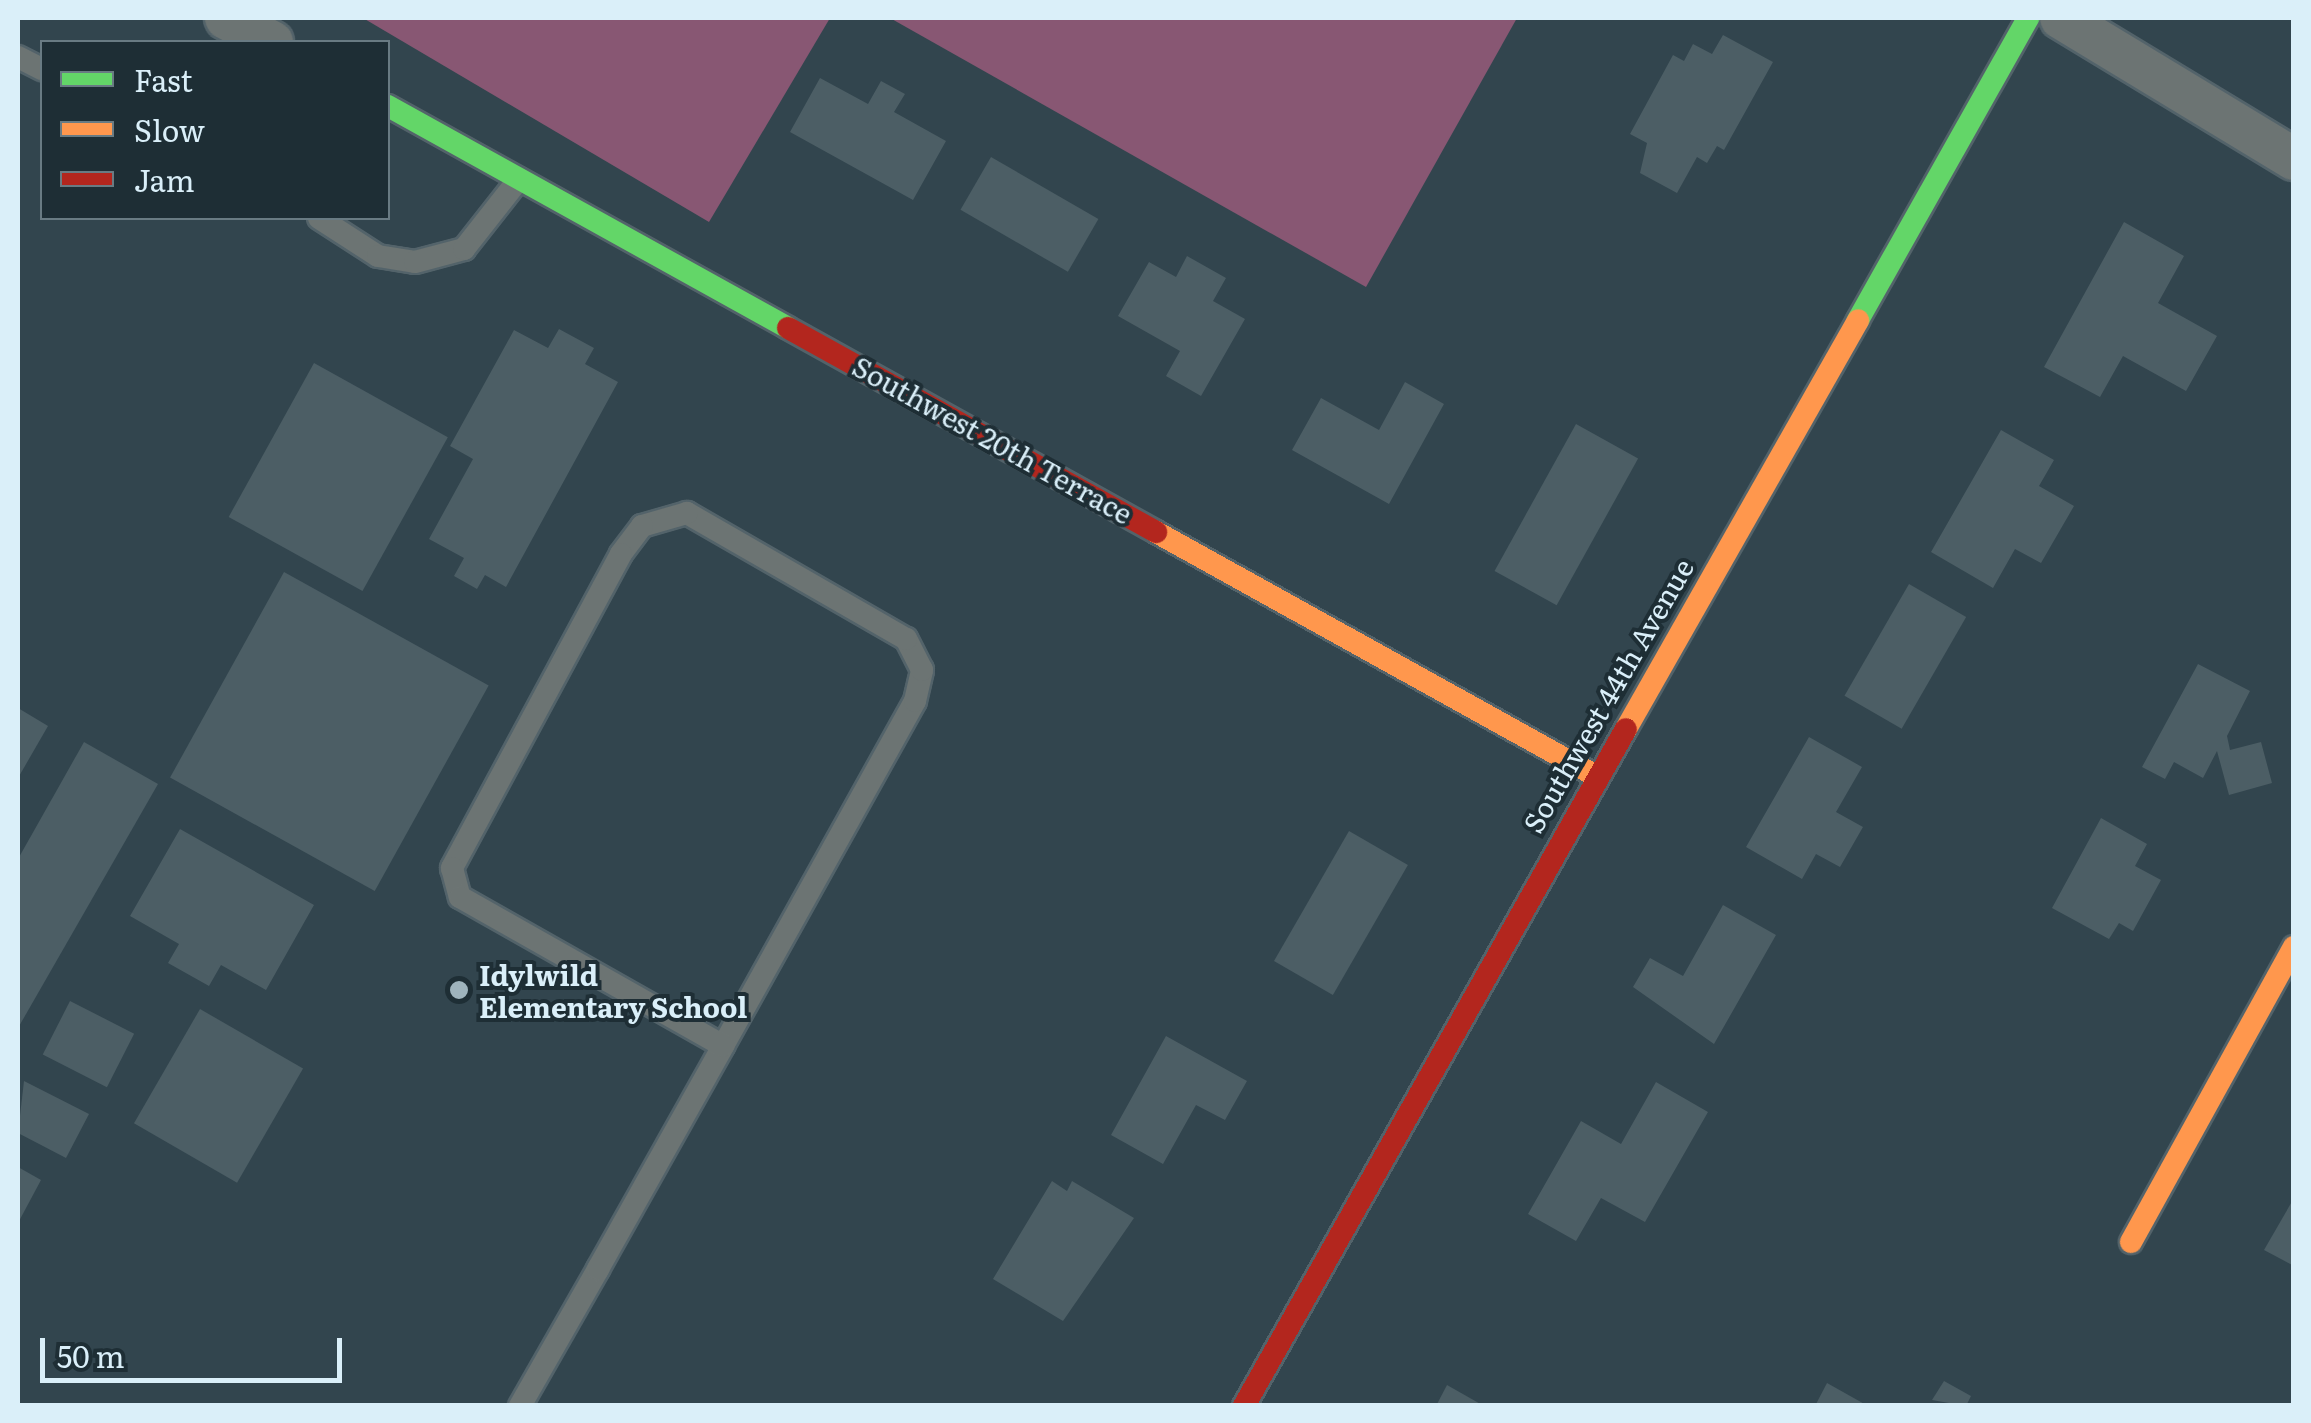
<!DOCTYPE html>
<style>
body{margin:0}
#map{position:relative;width:2311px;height:1423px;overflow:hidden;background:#32454e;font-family:Literata,serif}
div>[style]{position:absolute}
.green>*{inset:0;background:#885773}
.building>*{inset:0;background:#4c5e65;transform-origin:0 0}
.roads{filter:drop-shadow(2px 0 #53636a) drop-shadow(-2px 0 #53636a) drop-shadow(0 2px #53636a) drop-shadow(0 -2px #53636a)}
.lane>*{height:22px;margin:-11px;padding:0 11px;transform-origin:11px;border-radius:11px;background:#6c7473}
.street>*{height:42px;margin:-21px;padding:0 21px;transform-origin:21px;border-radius:21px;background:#6c7473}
.fast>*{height:22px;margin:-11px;padding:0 11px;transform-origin:11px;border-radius:11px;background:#63d668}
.slow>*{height:22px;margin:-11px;padding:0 11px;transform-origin:11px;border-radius:11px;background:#ff974d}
.jam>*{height:22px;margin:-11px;padding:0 11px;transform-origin:11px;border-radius:11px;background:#b3261e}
.dots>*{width:28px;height:28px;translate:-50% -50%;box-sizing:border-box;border:5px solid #1e2e35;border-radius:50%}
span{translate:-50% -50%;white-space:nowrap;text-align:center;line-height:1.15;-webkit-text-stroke:8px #1e2e35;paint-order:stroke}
.street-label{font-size:28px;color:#daeff9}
.poi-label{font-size:28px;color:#daeff9;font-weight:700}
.left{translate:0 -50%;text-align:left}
.frame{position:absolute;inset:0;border:20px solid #daeff9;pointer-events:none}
.legend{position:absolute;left:40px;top:40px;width:350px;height:180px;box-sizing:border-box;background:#1e2e35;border:2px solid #697b83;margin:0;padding:12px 18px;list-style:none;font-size:30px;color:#daeff9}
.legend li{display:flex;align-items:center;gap:20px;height:50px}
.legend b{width:50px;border:2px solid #697b83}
.scale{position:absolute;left:40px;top:1338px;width:302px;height:45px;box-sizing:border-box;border:5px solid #daeff9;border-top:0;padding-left:12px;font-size:30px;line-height:35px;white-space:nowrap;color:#daeff9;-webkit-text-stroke:8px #1e2e35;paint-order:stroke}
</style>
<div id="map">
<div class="green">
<i style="clip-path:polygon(363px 18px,830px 18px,709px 222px)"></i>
<i style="clip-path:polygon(890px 18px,1517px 18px,1366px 287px)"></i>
</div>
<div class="building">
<i style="clip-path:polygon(1723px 35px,1773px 62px,1724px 150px,1717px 146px,1707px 163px,1697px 157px,1677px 193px,1640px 173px,1647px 143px,1630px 134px,1673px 55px,1684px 61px,1693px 44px,1712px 54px)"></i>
<i style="clip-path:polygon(820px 78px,868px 104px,881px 81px,905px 94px,894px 112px,946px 141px,913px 200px,790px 132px)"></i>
<i style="left:991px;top:157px;width:124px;height:61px;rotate:30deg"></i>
<i style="clip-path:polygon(2124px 222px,2184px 256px,2158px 303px,2217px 336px,2186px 391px,2123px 356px,2100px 397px,2044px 367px)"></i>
<i style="clip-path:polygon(1187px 256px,1226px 278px,1213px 301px,1245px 319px,1201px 396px,1166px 376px,1180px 351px,1118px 316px,1149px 262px,1176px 277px)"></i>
<i style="clip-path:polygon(559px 329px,594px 348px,585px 364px,618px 382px,506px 587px,485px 575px,477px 589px,454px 576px,464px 558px,429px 539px,473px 459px,450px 446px,514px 330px,548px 348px)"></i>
<i style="left:314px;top:363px;width:153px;height:176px;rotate:29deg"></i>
<i style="clip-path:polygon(1405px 382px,1444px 404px,1389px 504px,1292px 450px,1321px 398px,1379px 430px)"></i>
<i style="left:1576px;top:424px;width:71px;height:168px;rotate:29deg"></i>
<i style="clip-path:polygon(2001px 430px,2054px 460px,2039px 486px,2074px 506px,2041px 563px,2015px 549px,1993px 588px,1931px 552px)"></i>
<i style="left:284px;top:572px;width:234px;height:235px;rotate:29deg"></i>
<i style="left:1909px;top:584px;width:66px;height:129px;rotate:30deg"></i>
<i style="clip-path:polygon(2198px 664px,2250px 691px,2227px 736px,2230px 750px,2261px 742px,2272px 783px,2229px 795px,2217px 751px,2203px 778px,2174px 762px,2165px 779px,2142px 767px)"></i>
<i style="clip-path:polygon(18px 708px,48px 726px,18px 778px)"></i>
<i style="clip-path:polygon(1809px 737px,1862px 767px,1836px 812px,1863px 827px,1840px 867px,1816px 854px,1802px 879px,1746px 847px)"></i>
<i style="clip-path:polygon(84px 742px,158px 784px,18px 1028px,18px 859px)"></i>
<i style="clip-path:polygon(2101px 818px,2147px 844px,2135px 866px,2161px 880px,2133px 931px,2119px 923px,2109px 939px,2052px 908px)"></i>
<i style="clip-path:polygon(180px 829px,314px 905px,266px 990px,221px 965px,209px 986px,168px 963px,179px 944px,130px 916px)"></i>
<i style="left:1349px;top:831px;width:68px;height:150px;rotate:30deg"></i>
<i style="clip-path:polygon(1723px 905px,1776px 935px,1714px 1044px,1633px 987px,1650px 958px,1683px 976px)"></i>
<i style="left:70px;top:1001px;width:72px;height:60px;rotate:27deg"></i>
<i style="left:200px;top:1009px;width:119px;height:132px;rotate:30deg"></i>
<i style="clip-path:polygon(1166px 1036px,1247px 1081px,1225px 1120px,1196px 1105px,1163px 1164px,1111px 1135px)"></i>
<i style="clip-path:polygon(24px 1081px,89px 1114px,66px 1158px,18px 1133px)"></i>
<i style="clip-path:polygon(1656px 1082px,1708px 1112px,1645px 1222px,1601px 1198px,1576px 1241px,1528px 1214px,1581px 1121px,1621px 1144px)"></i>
<i style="clip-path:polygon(18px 1167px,41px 1180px,18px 1223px)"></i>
<i style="clip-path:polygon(1052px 1181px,1067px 1191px,1072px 1181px,1134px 1218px,1063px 1321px,993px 1279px)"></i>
<i style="clip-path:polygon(2294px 1198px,2294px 1266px,2264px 1250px)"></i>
<i style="clip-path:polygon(1944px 1381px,1971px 1396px,1966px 1406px,1932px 1400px)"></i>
<i style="clip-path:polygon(1827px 1383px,1868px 1406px,1815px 1406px)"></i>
<i style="clip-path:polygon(1447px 1385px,1484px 1406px,1436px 1406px)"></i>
</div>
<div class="roads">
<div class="lane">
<i style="left:18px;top:57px;width:27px;rotate:27deg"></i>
<i style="left:319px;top:218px;width:70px;rotate:32.8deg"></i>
<i style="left:378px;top:256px;width:37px;rotate:9deg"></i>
<i style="left:415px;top:262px;width:51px;rotate:-14.9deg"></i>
<i style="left:464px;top:249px;width:89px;rotate:-51.8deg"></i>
<i style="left:520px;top:1406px;width:158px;rotate:-60.3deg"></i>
<i style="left:598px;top:1269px;width:256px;rotate:-60.7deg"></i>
<i style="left:723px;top:1046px;width:395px;rotate:-60.9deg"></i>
<i style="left:915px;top:701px;width:32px;rotate:-77deg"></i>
<i style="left:922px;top:670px;width:35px;rotate:-117deg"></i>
<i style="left:906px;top:639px;width:253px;rotate:-150.1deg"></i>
<i style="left:687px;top:513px;width:47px;rotate:163.9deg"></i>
<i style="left:642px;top:526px;width:35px;rotate:127deg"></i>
<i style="left:621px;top:554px;width:357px;rotate:118.3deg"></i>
<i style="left:452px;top:868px;width:30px;rotate:75deg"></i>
<i style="left:460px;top:897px;width:302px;rotate:29.5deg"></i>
</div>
<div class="street">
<i style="left:226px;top:18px;width:52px;rotate:27.6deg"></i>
<i style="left:2061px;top:18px;width:272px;rotate:31.2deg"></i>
</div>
<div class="fast">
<i style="left:388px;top:106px;width:457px;rotate:29deg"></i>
<i style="left:1858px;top:320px;width:347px;rotate:-60.6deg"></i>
</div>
<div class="slow">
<i style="left:1156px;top:532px;width:503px;rotate:29.01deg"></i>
<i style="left:1626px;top:729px;width:470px;rotate:-60.4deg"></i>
<i style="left:2131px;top:1242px;width:337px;rotate:-61.1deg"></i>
</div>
<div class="jam">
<i style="left:788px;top:328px;width:421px;rotate:29deg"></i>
<i style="left:1244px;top:1406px;width:777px;rotate:-60.57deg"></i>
</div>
</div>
<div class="dots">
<i style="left:459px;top:990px;background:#9fb4bd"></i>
</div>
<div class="street-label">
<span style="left:993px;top:439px;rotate:29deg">Southwest 20th Terrace</span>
<span style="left:1607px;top:695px;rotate:-60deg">Southwest 44th Avenue</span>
</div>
<div class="poi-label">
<span class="left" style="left:479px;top:990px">Idylwild<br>Elementary School</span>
</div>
<div class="frame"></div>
<ul class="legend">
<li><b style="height:12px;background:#63d668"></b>Fast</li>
<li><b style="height:12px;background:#ff974d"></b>Slow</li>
<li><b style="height:12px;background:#b3261e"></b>Jam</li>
</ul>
<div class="scale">50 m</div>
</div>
